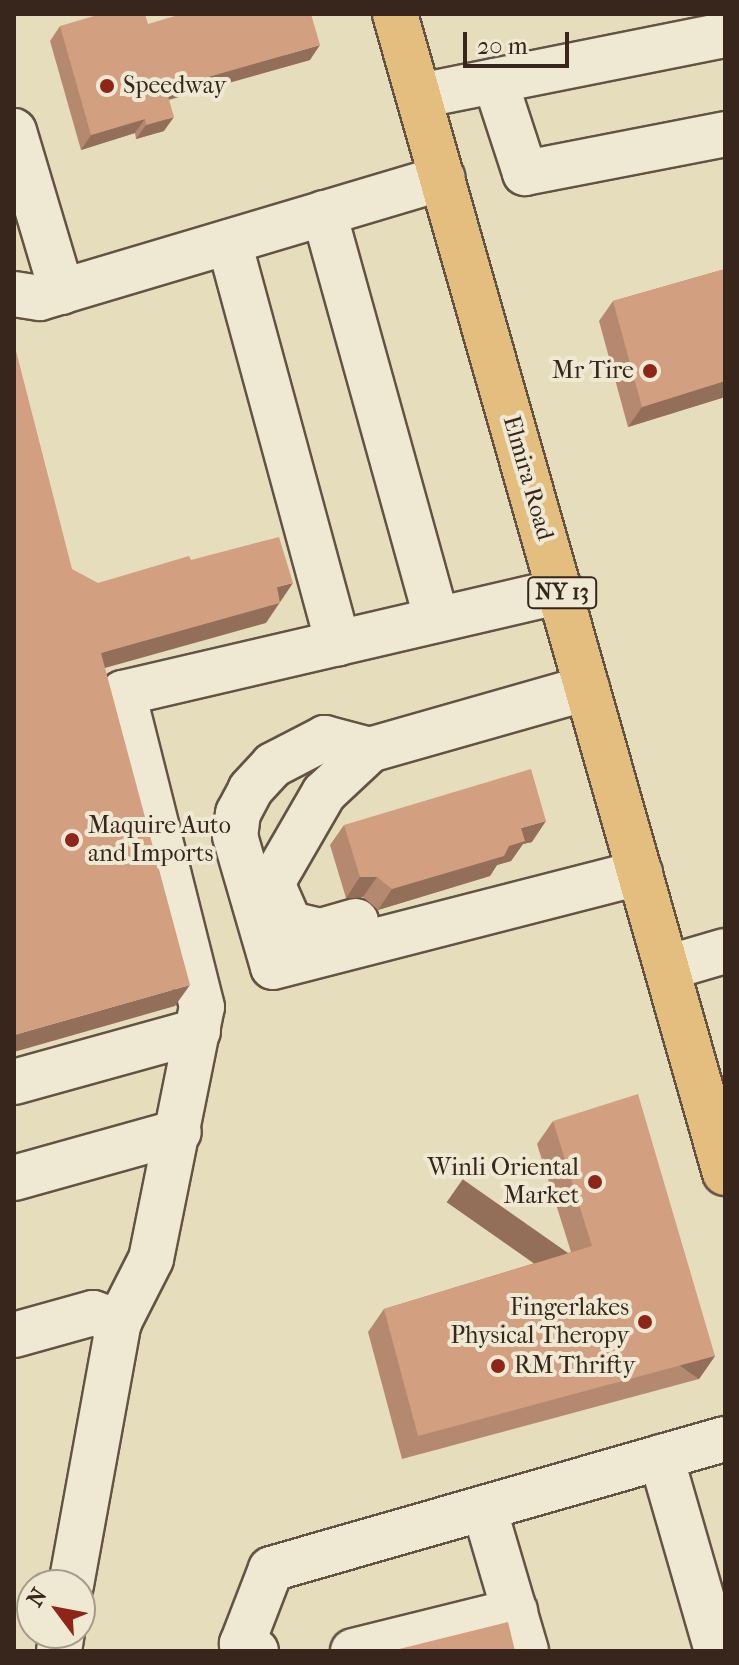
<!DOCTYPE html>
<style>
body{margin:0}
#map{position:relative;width:739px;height:1665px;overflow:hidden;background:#e6ddbd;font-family:"IM FELL French Canon",serif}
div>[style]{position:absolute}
.roads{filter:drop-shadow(2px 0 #645344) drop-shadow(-2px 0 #645344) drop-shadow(0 2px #645344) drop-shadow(0 -2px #645344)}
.minor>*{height:44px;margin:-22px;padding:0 22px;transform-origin:22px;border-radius:22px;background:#efe9d4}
.highway>*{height:44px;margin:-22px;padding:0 22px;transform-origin:22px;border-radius:22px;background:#e3be7e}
.wall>*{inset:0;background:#b5896f}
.shaded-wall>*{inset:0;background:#936f5a;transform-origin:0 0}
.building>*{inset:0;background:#d29f81}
.dots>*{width:22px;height:22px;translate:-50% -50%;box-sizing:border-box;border:4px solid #efe9d4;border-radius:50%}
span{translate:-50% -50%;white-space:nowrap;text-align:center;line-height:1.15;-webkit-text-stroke:8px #efe9d4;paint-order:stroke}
.shield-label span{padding:2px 6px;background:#efe9d4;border:2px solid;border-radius:6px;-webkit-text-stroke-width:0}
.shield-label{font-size:22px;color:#38251b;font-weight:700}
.poi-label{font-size:24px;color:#38251b}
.left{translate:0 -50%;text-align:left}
.right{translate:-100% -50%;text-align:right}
.street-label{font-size:24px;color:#38251b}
.frame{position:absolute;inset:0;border:16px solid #38251b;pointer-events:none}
.north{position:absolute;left:16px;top:1569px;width:80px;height:80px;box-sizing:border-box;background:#efe9d4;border:2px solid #a69b8a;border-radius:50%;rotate:302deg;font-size:22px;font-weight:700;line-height:32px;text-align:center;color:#38251b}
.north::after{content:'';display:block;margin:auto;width:28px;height:36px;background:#8f2418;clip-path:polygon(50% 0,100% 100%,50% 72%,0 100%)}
.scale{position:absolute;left:463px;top:32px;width:106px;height:36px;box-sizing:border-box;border:4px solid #38251b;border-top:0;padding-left:10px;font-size:24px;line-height:28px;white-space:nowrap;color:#38251b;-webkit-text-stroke:6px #efe9d4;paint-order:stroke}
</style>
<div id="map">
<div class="roads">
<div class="minor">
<i style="left:495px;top:81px;width:97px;rotate:71.9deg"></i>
<i style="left:525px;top:173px;width:204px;rotate:-11deg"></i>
<i style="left:419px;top:96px;width:312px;rotate:-11.3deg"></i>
<i style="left:14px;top:131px;width:168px;rotate:73.4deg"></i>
<i style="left:324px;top:213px;width:422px;rotate:74.5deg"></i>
<i style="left:229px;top:242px;width:416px;rotate:74.8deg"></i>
<i style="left:14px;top:294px;width:26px;rotate:9deg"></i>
<i style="left:40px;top:298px;width:420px;rotate:-16.6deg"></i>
<i style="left:587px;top:688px;width:226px;rotate:164.1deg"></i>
<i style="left:370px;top:750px;width:47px;rotate:-165.1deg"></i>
<i style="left:325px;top:738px;width:59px;rotate:152.6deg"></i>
<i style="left:273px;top:765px;width:33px;rotate:133deg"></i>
<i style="left:251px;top:789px;width:27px;rotate:118deg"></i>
<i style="left:238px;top:813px;width:23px;rotate:97deg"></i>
<i style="left:235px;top:836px;width:136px;rotate:73.8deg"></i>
<i style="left:273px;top:967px;width:379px;rotate:-14.4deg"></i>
<i style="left:356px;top:921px;width:37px;rotate:164deg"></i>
<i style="left:320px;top:931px;width:31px;rotate:-167deg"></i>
<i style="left:290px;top:924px;width:45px;rotate:-113.7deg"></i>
<i style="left:272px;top:883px;width:104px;rotate:-60deg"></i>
<i style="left:324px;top:793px;width:63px;rotate:-43.1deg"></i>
<i style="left:667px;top:968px;width:60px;rotate:-16.3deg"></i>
<i style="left:14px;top:1082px;width:191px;rotate:-15.5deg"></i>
<i style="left:14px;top:1178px;width:171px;rotate:-15.6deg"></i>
<i style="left:14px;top:1335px;width:82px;rotate:-15.6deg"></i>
<i style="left:93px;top:1313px;width:28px;rotate:19deg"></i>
<i style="left:661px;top:1457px;width:202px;rotate:73.9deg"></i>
<i style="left:484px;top:1508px;width:149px;rotate:73.6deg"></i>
<i style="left:71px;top:1585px;width:267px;rotate:-79.7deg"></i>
<i style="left:119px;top:1322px;width:71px;rotate:-63.1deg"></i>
<i style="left:151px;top:1259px;width:257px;rotate:-78.6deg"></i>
<i style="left:202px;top:1007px;width:324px;rotate:-104.1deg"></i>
<i style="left:123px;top:693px;width:450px;rotate:-13.1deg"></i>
<i style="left:59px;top:1651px;width:18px;rotate:-81deg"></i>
<i style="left:256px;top:1651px;width:16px;rotate:-153deg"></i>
<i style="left:242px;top:1644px;width:80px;rotate:-68.9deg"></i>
<i style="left:271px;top:1569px;width:472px;rotate:-16deg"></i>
<i style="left:353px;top:1651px;width:167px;rotate:-13.9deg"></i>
</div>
<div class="highway">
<i style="left:395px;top:14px;width:1205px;rotate:74.11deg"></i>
</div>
</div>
<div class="wall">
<i style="clip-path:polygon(148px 24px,310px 60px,169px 100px,164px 131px,136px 139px,135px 133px,81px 150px,50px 41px,60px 26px)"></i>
<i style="clip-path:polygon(725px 269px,725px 397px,628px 427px,599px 321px,613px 301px)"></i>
<i style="clip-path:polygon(344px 825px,532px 842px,523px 844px,511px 861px,497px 865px,490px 876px,378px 910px,363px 897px,346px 898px,330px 845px)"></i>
<i style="clip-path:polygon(553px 1121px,715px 1356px,699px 1379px,402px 1459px,368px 1332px,384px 1309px,571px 1252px,537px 1144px)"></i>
</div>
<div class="shaded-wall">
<i style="clip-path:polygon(320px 45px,310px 60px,156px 103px,166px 89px)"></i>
<i style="clip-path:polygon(174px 117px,164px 131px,136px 139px,146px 125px)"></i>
<i style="clip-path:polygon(145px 119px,135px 133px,81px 150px,91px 135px)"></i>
<i style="clip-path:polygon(725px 381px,725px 397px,628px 427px,642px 407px)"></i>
<i style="clip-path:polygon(293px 583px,266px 623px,87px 673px,101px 653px,277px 587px)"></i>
<i style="clip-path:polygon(546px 821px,532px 842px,523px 844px,511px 861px,497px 865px,490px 876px,378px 910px,392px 889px,521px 828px)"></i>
<i style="clip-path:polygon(360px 877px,377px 877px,363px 897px,346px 898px)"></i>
<i style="clip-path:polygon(190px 985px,175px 1006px,14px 1052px,14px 1035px)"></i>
<i style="left:715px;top:1356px;width:28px;height:308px;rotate:125deg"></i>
</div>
<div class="building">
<i style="clip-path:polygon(101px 14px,145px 14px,148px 24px,182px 14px,311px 14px,320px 45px,166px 89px,174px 117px,146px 125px,145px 119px,91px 135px,60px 26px)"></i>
<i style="clip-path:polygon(725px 269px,725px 381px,642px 407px,613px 301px)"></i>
<i style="clip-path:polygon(14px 343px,72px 569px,98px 583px,189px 556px,191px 560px,279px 537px,293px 583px,277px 587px,280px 603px,101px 653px,190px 985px,14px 1035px,14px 725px,16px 724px,14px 719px)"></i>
<i style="clip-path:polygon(531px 769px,546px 821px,521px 828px,525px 841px,509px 846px,504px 856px,392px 889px,377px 877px,360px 877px,344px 825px)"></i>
<i style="clip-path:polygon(638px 1094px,715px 1356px,418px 1436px,384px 1309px,592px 1246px,553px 1121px)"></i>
<i style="clip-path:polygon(508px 1622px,515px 1651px,391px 1651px)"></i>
</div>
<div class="dots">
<i style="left:107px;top:86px;background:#8f2418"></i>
<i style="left:650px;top:371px;background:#8f2418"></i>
<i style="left:72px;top:840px;background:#8f2418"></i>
<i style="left:595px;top:1182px;background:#8f2418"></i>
<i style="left:645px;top:1322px;background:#8f2418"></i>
<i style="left:498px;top:1366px;background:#8f2418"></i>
</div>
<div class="shield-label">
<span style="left:562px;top:593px">NY 13</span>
</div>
<div class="poi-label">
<span class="left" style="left:123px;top:86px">Speedway</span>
<span class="right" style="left:634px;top:371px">Mr Tire</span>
<span class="left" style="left:88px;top:840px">Maquire Auto<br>and Imports</span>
<span class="right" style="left:579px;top:1182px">Winli Oriental<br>Market</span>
<span class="right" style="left:629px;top:1322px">Fingerlakes<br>Physical Theropy</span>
<span class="left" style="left:514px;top:1366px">RM Thrifty</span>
</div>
<div class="street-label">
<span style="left:528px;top:478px;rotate:74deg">Elmira Road</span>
</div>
<div class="frame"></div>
<div class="north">N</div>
<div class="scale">20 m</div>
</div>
